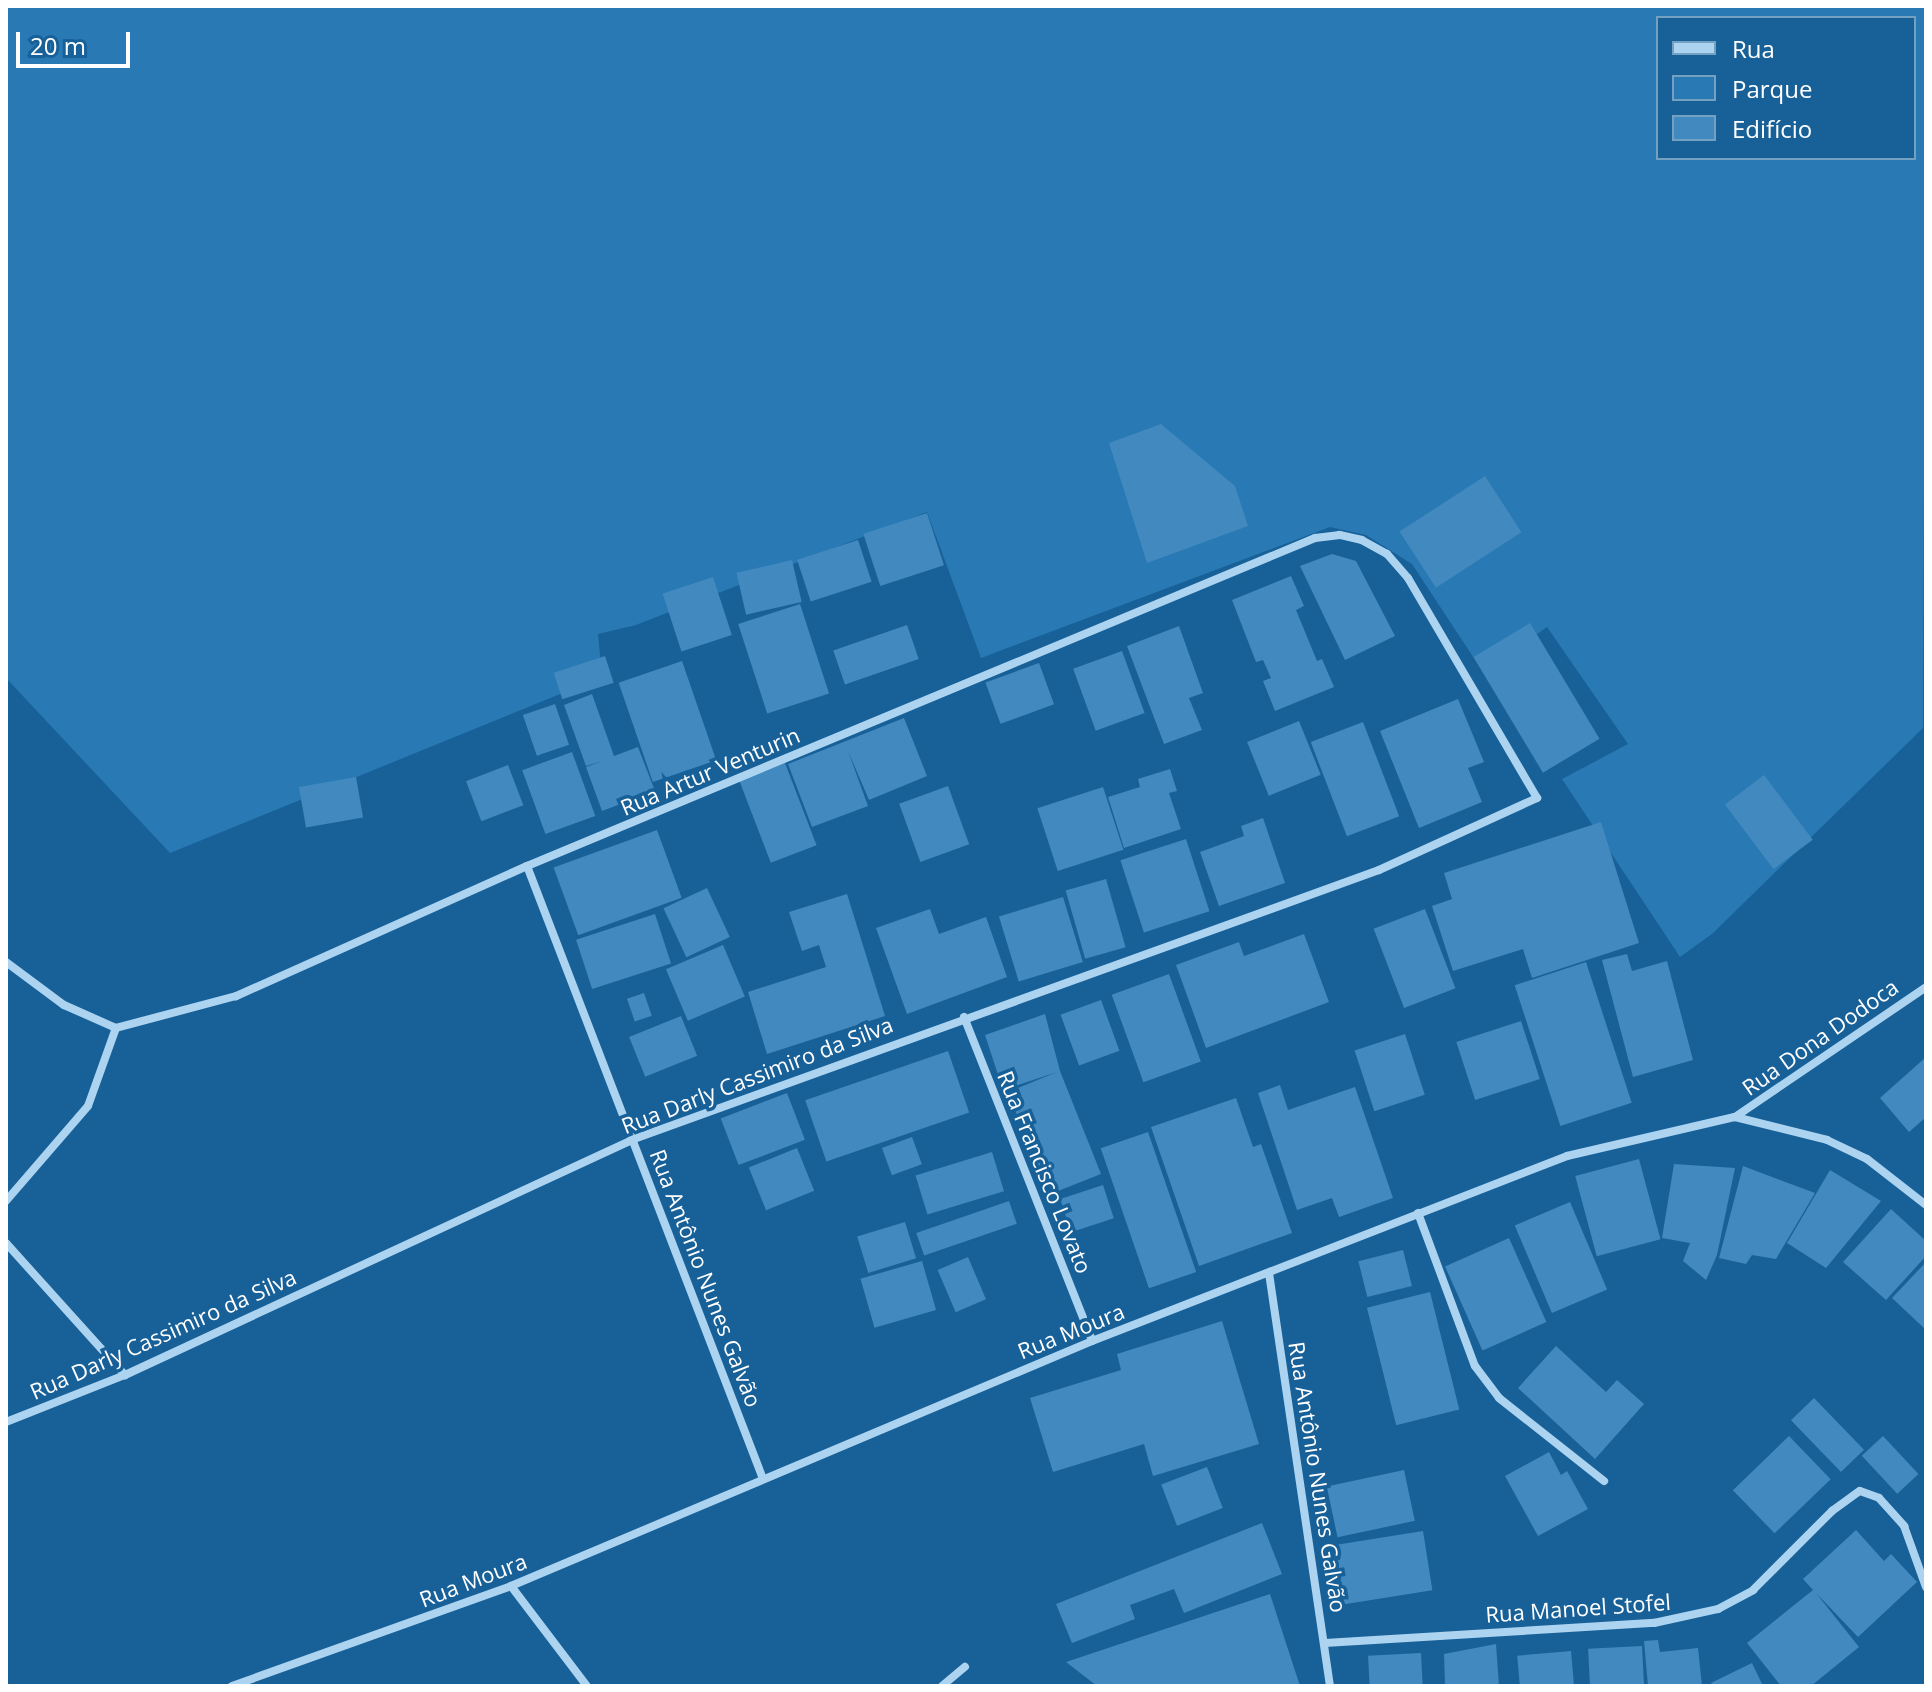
<!DOCTYPE html>
<meta charset="utf-8">
<style>
body{margin:0}
#map{position:relative;width:1932px;height:1692px;overflow:hidden;background:#186098;font-family:"Open Sans",sans-serif}
div>[style]{position:absolute}
.green>*{inset:0;background:#2879b4}
.building>*{inset:0;background:#4189bf;transform-origin:0 0}
.minor>*{height:8px;margin:-4px;padding:0 4px;transform-origin:4px;border-radius:4px;background:#acd4f1}
span{translate:-50% -50%;white-space:nowrap;text-align:center;line-height:1.15;-webkit-text-stroke:7px #186098;paint-order:stroke}
.street-label{font-size:22px;color:#fff}
.frame{position:absolute;inset:0;border:8px solid #fff;pointer-events:none}
.legend{position:absolute;left:1656px;top:16px;width:260px;height:144px;box-sizing:border-box;background:#186098;border:2px solid #74a0c1;margin:0;padding:10px 14px;list-style:none;font-size:24px;color:#fff}
.legend li{display:flex;align-items:center;gap:16px;height:40px}
.legend b{width:40px;border:2px solid #74a0c1}
.scale{position:absolute;left:16px;top:32px;width:114px;height:36px;box-sizing:border-box;border:4px solid #fff;border-top:0;padding-left:10px;font-size:24px;line-height:28px;white-space:nowrap;color:#fff;-webkit-text-stroke:6px #186098;paint-order:stroke}
</style>
<div id="map">
<div class="green">
<i style="clip-path:polygon(evenodd,6px 6px,1926px 6px,1923px 728px,1712px 934px,1680px 957px,1562px 779px,1628px 744px,1547px 627px,1483px 672px,1412px 564px,1366px 535px,1330px 527px,981px 658px,927px 512px,636px 625px,598px 634px,602px 677px,170px 853px,6px 678px,6px 6px,1658px 18px,1914px 18px,1914px 158px,1658px 158px,1658px 18px)"></i>
</div>
<div class="building">
<i style="clip-path:polygon(1161px 424px,1235px 486px,1248px 526px,1147px 563px,1109px 443px)"></i>
<i style="left:1485px;top:476px;width:67px;height:102px;rotate:57deg"></i>
<i style="left:927px;top:513px;width:55px;height:67px;rotate:72deg"></i>
<i style="left:858px;top:540px;width:44px;height:64px;rotate:72deg"></i>
<i style="clip-path:polygon(1332px 554px,1356px 561px,1395px 636px,1345px 660px,1300px 566px)"></i>
<i style="left:792px;top:560px;width:43px;height:57px;rotate:77deg"></i>
<i style="clip-path:polygon(1291px 576px,1304px 606px,1296px 610px,1317px 661px,1322px 659px,1334px 687px,1275px 711px,1263px 681px,1271px 678px,1263px 660px,1256px 662px,1232px 600px)"></i>
<i style="left:713px;top:577px;width:61px;height:53px;rotate:72deg"></i>
<i style="left:800px;top:604px;width:94px;height:65px;rotate:72deg"></i>
<i style="left:1530px;top:623px;width:135px;height:66px;rotate:59deg"></i>
<i style="left:907px;top:625px;width:36px;height:78px;rotate:71deg"></i>
<i style="clip-path:polygon(1179px 626px,1203px 693px,1189px 698px,1202px 730px,1164px 744px,1127px 646px)"></i>
<i style="left:1122px;top:651px;width:66px;height:52px;rotate:70deg"></i>
<i style="left:605px;top:656px;width:28px;height:54px;rotate:72deg"></i>
<i style="left:682px;top:661px;width:105px;height:67px;rotate:71deg"></i>
<i style="left:1039px;top:663px;width:44px;height:57px;rotate:70deg"></i>
<i style="clip-path:polygon(592px 694px,614px 756px,638px 747px,655px 791px,602px 811px,586px 767px,602px 761px,586px 766px,564px 705px)"></i>
<i style="clip-path:polygon(1458px 699px,1484px 762px,1468px 768px,1482px 802px,1419px 828px,1380px 731px)"></i>
<i style="left:555px;top:704px;width:43px;height:34px;rotate:71deg"></i>
<i style="clip-path:polygon(904px 718px,927px 776px,869px 800px,848px 751px,868px 806px,812px 827px,788px 764px)"></i>
<i style="left:1299px;top:721px;width:58px;height:56px;rotate:68deg"></i>
<i style="left:1363px;top:722px;width:101px;height:56px;rotate:69deg"></i>
<i style="left:572px;top:752px;width:68px;height:53px;rotate:70deg"></i>
<i style="left:785px;top:763px;width:88px;height:49px;rotate:69deg"></i>
<i style="left:508px;top:765px;width:43px;height:45px;rotate:69deg"></i>
<i style="clip-path:polygon(1170px 769px,1177px 791px,1169px 793px,1181px 829px,1124px 848px,1108px 797px,1140px 787px,1138px 779px)"></i>
<i style="left:1764px;top:775px;width:81px;height:49px;rotate:53deg"></i>
<i style="left:356px;top:777px;width:41px;height:58px;rotate:80deg"></i>
<i style="left:948px;top:786px;width:62px;height:52px;rotate:70deg"></i>
<i style="left:1103px;top:787px;width:66px;height:69px;rotate:72deg"></i>
<i style="clip-path:polygon(1263px 818px,1285px 883px,1219px 906px,1200px 852px,1244px 836px,1241px 826px)"></i>
<i style="clip-path:polygon(1601px 822px,1639px 943px,1532px 978px,1523px 949px,1453px 971px,1432px 906px,1452px 899px,1444px 873px)"></i>
<i style="left:657px;top:830px;width:72px;height:110px;rotate:70deg"></i>
<i style="left:1186px;top:839px;width:76px;height:69px;rotate:72deg"></i>
<i style="left:1106px;top:879px;width:71px;height:42px;rotate:74deg"></i>
<i style="left:707px;top:888px;width:54px;height:48px;rotate:65deg"></i>
<i style="clip-path:polygon(847px 894px,885px 1016px,767px 1054px,748px 992px,826px 967px,819px 945px,802px 951px,789px 912px)"></i>
<i style="left:1063px;top:897px;width:68px;height:67px;rotate:73deg"></i>
<i style="clip-path:polygon(930px 909px,939px 934px,986px 917px,1007px 977px,907px 1014px,876px 928px)"></i>
<i style="left:1425px;top:909px;width:85px;height:55px;rotate:69deg"></i>
<i style="left:655px;top:914px;width:52px;height:83px;rotate:72deg"></i>
<i style="clip-path:polygon(1304px 934px,1329px 1002px,1206px 1048px,1176px 965px,1239px 942px,1244px 956px)"></i>
<i style="left:723px;top:945px;width:56px;height:62px;rotate:67deg"></i>
<i style="clip-path:polygon(1627px 954px,1632px 971px,1667px 961px,1693px 1060px,1633px 1077px,1602px 960px)"></i>
<i style="left:1586px;top:962px;width:148px;height:75px;rotate:72deg"></i>
<i style="left:1169px;top:974px;width:93px;height:61px;rotate:70deg"></i>
<i style="left:644px;top:993px;width:24px;height:18px;rotate:71deg"></i>
<i style="left:1101px;top:1000px;width:54px;height:43px;rotate:70deg"></i>
<i style="clip-path:polygon(1045px 1014px,1060px 1071px,1101px 1174px,1058px 1191px,1047px 1163px,1037px 1167px,1008px 1092px,1057px 1072px,1003px 1090px,985px 1035px)"></i>
<i style="left:681px;top:1016px;width:43px;height:56px;rotate:68deg"></i>
<i style="left:1521px;top:1021px;width:61px;height:68px;rotate:72deg"></i>
<i style="left:1405px;top:1034px;width:64px;height:53px;rotate:72deg"></i>
<i style="left:948px;top:1051px;width:65px;height:151px;rotate:71deg"></i>
<i style="clip-path:polygon(1926px 1057px,1926px 1117px,1909px 1132px,1880px 1098px)"></i>
<i style="clip-path:polygon(1280px 1085px,1288px 1110px,1355px 1087px,1393px 1198px,1339px 1217px,1332px 1198px,1297px 1210px,1258px 1093px)"></i>
<i style="left:787px;top:1093px;width:50px;height:71px;rotate:69deg"></i>
<i style="clip-path:polygon(1236px 1098px,1253px 1147px,1261px 1144px,1292px 1233px,1199px 1266px,1151px 1127px)"></i>
<i style="left:1148px;top:1132px;width:148px;height:50px;rotate:71deg"></i>
<i style="left:912px;top:1137px;width:29px;height:32px;rotate:70deg"></i>
<i style="left:797px;top:1148px;width:46px;height:52px;rotate:68deg"></i>
<i style="left:992px;top:1152px;width:41px;height:80px;rotate:73deg"></i>
<i style="left:1639px;top:1159px;width:83px;height:66px;rotate:75deg"></i>
<i style="clip-path:polygon(1674px 1164px,1735px 1168px,1717px 1255px,1706px 1280px,1683px 1261px,1690px 1243px,1662px 1238px)"></i>
<i style="clip-path:polygon(1743px 1166px,1815px 1193px,1776px 1259px,1752px 1255px,1746px 1264px,1719px 1258px)"></i>
<i style="clip-path:polygon(1830px 1170px,1881px 1201px,1826px 1268px,1787px 1243px)"></i>
<i style="left:1103px;top:1185px;width:35px;height:45px;rotate:72deg"></i>
<i style="left:1009px;top:1201px;width:24px;height:98px;rotate:71deg"></i>
<i style="left:1570px;top:1202px;width:95px;height:60px;rotate:67deg"></i>
<i style="clip-path:polygon(1891px 1209px,1926px 1241px,1926px 1256px,1886px 1300px,1843px 1262px)"></i>
<i style="left:905px;top:1222px;width:38px;height:50px;rotate:73deg"></i>
<i style="left:1509px;top:1238px;width:92px;height:70px;rotate:66deg"></i>
<i style="left:1403px;top:1250px;width:37px;height:46px;rotate:76deg"></i>
<i style="left:968px;top:1257px;width:46px;height:33px;rotate:67deg"></i>
<i style="left:922px;top:1261px;width:51px;height:64px;rotate:74deg"></i>
<i style="clip-path:polygon(1926px 1262px,1926px 1330px,1892px 1298px)"></i>
<i style="left:1430px;top:1292px;width:121px;height:65px;rotate:76deg"></i>
<i style="clip-path:polygon(1222px 1321px,1259px 1444px,1153px 1476px,1144px 1444px,1053px 1472px,1030px 1398px,1121px 1370px,1117px 1354px)"></i>
<i style="clip-path:polygon(1556px 1346px,1606px 1392px,1617px 1380px,1644px 1404px,1595px 1459px,1518px 1388px)"></i>
<i style="left:1814px;top:1398px;width:72px;height:32px;rotate:46deg"></i>
<i style="left:1789px;top:1436px;width:60px;height:78px;rotate:46deg"></i>
<i style="left:1883px;top:1436px;width:52px;height:29px;rotate:47deg"></i>
<i style="clip-path:polygon(1549px 1452px,1561px 1475px,1567px 1471px,1588px 1509px,1538px 1536px,1505px 1476px)"></i>
<i style="left:1207px;top:1467px;width:44px;height:49px;rotate:69deg"></i>
<i style="left:1404px;top:1470px;width:52px;height:79px;rotate:78deg"></i>
<i style="clip-path:polygon(1262px 1523px,1282px 1574px,1184px 1613px,1174px 1589px,1130px 1605px,1135px 1619px,1072px 1643px,1056px 1604px)"></i>
<i style="clip-path:polygon(1856px 1530px,1884px 1561px,1891px 1554px,1917px 1582px,1858px 1637px,1816px 1593px,1859px 1647px,1811px 1686px,1781px 1686px,1747px 1643px,1813px 1590px,1803px 1579px)"></i>
<i style="left:1423px;top:1531px;width:60px;height:89px;rotate:81deg"></i>
<i style="clip-path:polygon(1270px 1594px,1300px 1686px,1097px 1686px,1066px 1662px)"></i>
<i style="clip-path:polygon(1658px 1640px,1660px 1652px,1698px 1648px,1702px 1686px,1648px 1686px,1644px 1641px)"></i>
<i style="clip-path:polygon(1496px 1644px,1499px 1686px,1445px 1686px,1444px 1654px)"></i>
<i style="left:1642px;top:1646px;width:40px;height:54px;rotate:87deg"></i>
<i style="left:1571px;top:1651px;width:35px;height:54px;rotate:85deg"></i>
<i style="left:1421px;top:1653px;width:33px;height:53px;rotate:87deg"></i>
<i style="clip-path:polygon(1752px 1663px,1763px 1686px,1713px 1686px,1711px 1683px)"></i>
</div>
<div class="minor">
<i style="left:527px;top:866px;width:657px;rotate:68.94deg"></i>
<i style="left:6px;top:962px;width:72px;rotate:36.6deg"></i>
<i style="left:64px;top:1005px;width:57px;rotate:23.9deg"></i>
<i style="left:964px;top:1017px;width:348px;rotate:68.4deg"></i>
<i style="left:1735px;top:1117px;width:231px;rotate:-34.2deg"></i>
<i style="left:6px;top:1201px;width:125px;rotate:-49.2deg"></i>
<i style="left:88px;top:1106px;width:83px;rotate:-70.3deg"></i>
<i style="left:1418px;top:1213px;width:163px;rotate:69.6deg"></i>
<i style="left:1475px;top:1366px;width:40px;rotate:53deg"></i>
<i style="left:1499px;top:1398px;width:134px;rotate:38.3deg"></i>
<i style="left:6px;top:1243px;width:178px;rotate:48deg"></i>
<i style="left:1269px;top:1273px;width:417px;rotate:81.6deg"></i>
<i style="left:6px;top:1422px;width:128px;rotate:-21.6deg"></i>
<i style="left:125px;top:1375px;width:561px;rotate:-24.87deg"></i>
<i style="left:634px;top:1139px;width:792px;rotate:-19.85deg"></i>
<i style="left:1379px;top:870px;width:174px;rotate:-24.5deg"></i>
<i style="left:1537px;top:798px;width:255px;rotate:-120.4deg"></i>
<i style="left:1408px;top:578px;width:32px;rotate:-131deg"></i>
<i style="left:1387px;top:554px;width:29px;rotate:-151deg"></i>
<i style="left:1362px;top:540px;width:23px;rotate:-167deg"></i>
<i style="left:1340px;top:535px;width:25px;rotate:173deg"></i>
<i style="left:1315px;top:538px;width:854px;rotate:157.4deg"></i>
<i style="left:527px;top:866px;width:319px;rotate:155.9deg"></i>
<i style="left:236px;top:996px;width:124px;rotate:165.1deg"></i>
<i style="left:511px;top:1586px;width:126px;rotate:52.8deg"></i>
<i style="left:1325px;top:1643px;width:330px;rotate:-3.5deg"></i>
<i style="left:1654px;top:1623px;width:66px;rotate:-12.3deg"></i>
<i style="left:1718px;top:1609px;width:40px;rotate:-28deg"></i>
<i style="left:1753px;top:1590px;width:112px;rotate:-45deg"></i>
<i style="left:1832px;top:1511px;width:34px;rotate:-36deg"></i>
<i style="left:1860px;top:1491px;width:20px;rotate:20deg"></i>
<i style="left:1879px;top:1498px;width:38px;rotate:48deg"></i>
<i style="left:1904px;top:1526px;width:65px;rotate:70.2deg"></i>
<i style="left:232px;top:1686px;width:296px;rotate:-19.7deg"></i>
<i style="left:511px;top:1586px;width:631px;rotate:-22.86deg"></i>
<i style="left:1092px;top:1341px;width:510px;rotate:-21.28deg"></i>
<i style="left:1567px;top:1156px;width:172px;rotate:-13.1deg"></i>
<i style="left:1735px;top:1117px;width:95px;rotate:14deg"></i>
<i style="left:1827px;top:1140px;width:44px;rotate:25.4deg"></i>
<i style="left:1867px;top:1159px;width:75px;rotate:37.9deg"></i>
<i style="left:942px;top:1686px;width:30px;rotate:-40deg"></i>
</div>
<div class="street-label">
<span style="left:710px;top:771px;rotate:-23deg">Rua Artur Venturin</span>
<span style="left:1820px;top:1037px;rotate:-35deg">Rua Dona Dodoca</span>
<span style="left:757px;top:1075px;rotate:-21deg">Rua Darly Cassimiro da Silva</span>
<span style="left:1045px;top:1172px;rotate:68deg">Rua Francisco Lovato</span>
<span style="left:706px;top:1278px;rotate:69deg">Rua Antônio Nunes Galvão</span>
<span style="left:1071px;top:1331px;rotate:-22deg">Rua Moura</span>
<span style="left:163px;top:1334px;rotate:-24deg">Rua Darly Cassimiro da Silva</span>
<span style="left:1318px;top:1477px;rotate:81deg">Rua Antônio Nunes Galvão</span>
<span style="left:473px;top:1580px;rotate:-21deg">Rua Moura</span>
<span style="left:1578px;top:1608px;rotate:-4deg">Rua Manoel Stofel</span>
</div>
<div class="frame"></div>
<ul class="legend">
<li><b style="height:10px;background:#acd4f1"></b>Rua</li>
<li><b style="height:22px;background:#2879b4"></b>Parque</li>
<li><b style="height:22px;background:#4189bf"></b>Edifício</li>
</ul>
<div class="scale">20 m</div>
</div>
